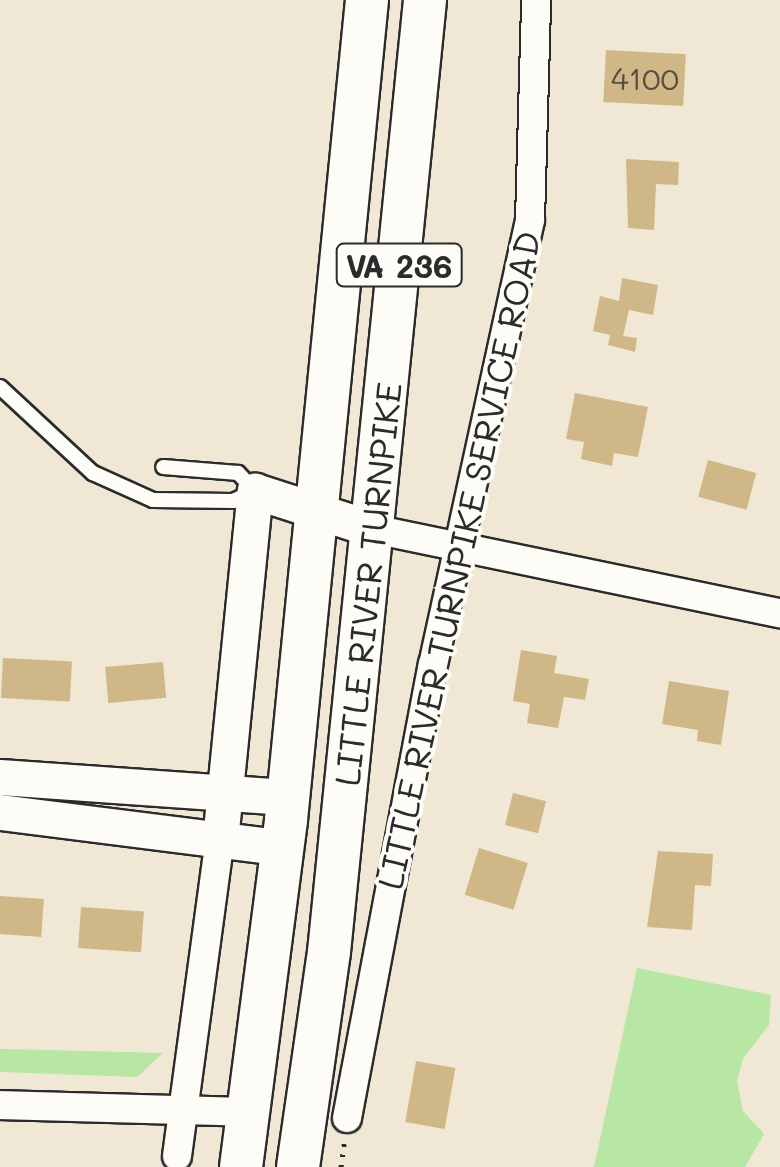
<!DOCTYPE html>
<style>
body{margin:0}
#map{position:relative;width:780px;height:1167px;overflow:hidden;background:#f0e7d5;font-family:Mali,sans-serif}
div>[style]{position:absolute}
.green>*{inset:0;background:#b8e6a5}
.building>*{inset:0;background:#d0b787;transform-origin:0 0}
.path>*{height:5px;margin-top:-2.5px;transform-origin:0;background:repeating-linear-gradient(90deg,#2b2b2b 0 2.5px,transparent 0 10.5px)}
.roads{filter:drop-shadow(2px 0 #2b2b2b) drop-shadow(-2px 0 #2b2b2b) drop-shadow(0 2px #2b2b2b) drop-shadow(0 -2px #2b2b2b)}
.service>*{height:14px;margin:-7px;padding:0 7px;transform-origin:7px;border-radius:7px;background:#fdfcf7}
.minor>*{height:28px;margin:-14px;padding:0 14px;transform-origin:14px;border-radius:14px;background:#fdfcf7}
.tertiary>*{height:35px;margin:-17.5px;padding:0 17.5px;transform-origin:17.5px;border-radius:17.5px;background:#fdfcf7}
.primary>*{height:42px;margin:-21px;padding:0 21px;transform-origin:21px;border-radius:21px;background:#fdfcf7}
span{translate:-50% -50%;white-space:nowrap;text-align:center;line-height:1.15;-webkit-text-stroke:8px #fdfcf7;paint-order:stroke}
.number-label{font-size:30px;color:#544e42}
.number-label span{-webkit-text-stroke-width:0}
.shield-label span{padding:2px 8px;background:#fdfcf7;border:2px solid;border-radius:8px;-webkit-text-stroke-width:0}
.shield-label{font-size:32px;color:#2b2b2b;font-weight:700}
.street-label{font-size:35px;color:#2b2b2b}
</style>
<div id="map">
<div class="green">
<i style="clip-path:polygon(637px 968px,771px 995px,769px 1025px,743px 1059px,737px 1082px,743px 1111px,764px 1134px,745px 1167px,594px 1167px)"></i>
<i style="clip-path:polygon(0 1049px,46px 1050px,163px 1053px,137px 1077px,0 1072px)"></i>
</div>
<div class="building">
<i style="left:606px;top:50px;width:80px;height:52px;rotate:3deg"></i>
<i style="clip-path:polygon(626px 159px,679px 162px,678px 185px,656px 184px,654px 230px,628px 228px)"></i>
<i style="clip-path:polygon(622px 278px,658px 285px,653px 315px,629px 310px,623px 336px,637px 338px,635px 352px,608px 345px,610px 335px,593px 331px,600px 296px,619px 301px)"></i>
<i style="clip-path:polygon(575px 393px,648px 407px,638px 457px,614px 453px,612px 466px,581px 459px,584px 442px,566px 439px)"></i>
<i style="left:708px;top:460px;width:50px;height:38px;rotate:15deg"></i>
<i style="clip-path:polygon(521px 650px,557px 656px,554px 673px,589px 679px,585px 700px,564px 697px,558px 728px,527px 723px,530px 704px,513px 701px)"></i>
<i style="left:3px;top:658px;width:69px;height:40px;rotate:3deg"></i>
<i style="left:163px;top:662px;width:36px;height:58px;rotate:85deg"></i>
<i style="clip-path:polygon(669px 681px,729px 691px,721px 745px,697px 741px,698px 730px,662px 724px)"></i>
<i style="left:513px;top:793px;width:34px;height:33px;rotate:14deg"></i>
<i style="left:479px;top:848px;width:51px;height:49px;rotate:17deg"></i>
<i style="clip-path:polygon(658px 851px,713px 854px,711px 886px,695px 885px,692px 930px,647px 927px)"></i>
<i style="left:0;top:896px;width:44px;height:38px;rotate:4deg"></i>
<i style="left:81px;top:907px;width:63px;height:41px;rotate:4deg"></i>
<i style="left:416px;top:1061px;width:40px;height:62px;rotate:10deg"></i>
</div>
<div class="path">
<i style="left:341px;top:1167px;width:27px;rotate:-82deg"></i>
</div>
<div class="roads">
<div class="service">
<i style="left:0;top:387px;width:127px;rotate:42.8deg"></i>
<i style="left:93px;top:473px;width:66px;rotate:24.2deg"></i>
<i style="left:153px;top:500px;width:80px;rotate:0.7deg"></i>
<i style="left:233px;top:501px;width:24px;rotate:-24deg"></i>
<i style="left:255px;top:491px;width:25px;rotate:-133deg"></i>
<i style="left:238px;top:473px;width:75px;rotate:-175.4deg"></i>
</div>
<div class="minor">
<i style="left:373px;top:529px;width:416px;rotate:11.7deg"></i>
<i style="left:0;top:1105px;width:250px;rotate:1.6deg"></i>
<i style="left:347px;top:1118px;width:461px;rotate:-79.3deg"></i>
<i style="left:433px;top:665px;width:455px;rotate:-77.7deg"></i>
<i style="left:530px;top:220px;width:220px;rotate:-88.4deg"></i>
<i style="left:177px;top:1156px;width:319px;rotate:-82.3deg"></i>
</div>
<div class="tertiary">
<i style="left:0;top:777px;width:290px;rotate:4deg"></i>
<i style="left:0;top:812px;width:285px;rotate:7.2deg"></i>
<i style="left:220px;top:840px;width:351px;rotate:-84.3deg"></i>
<i style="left:255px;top:491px;width:124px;rotate:17.9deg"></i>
</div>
<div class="primary">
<i style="left:241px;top:1167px;width:350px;rotate:-82.6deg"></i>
<i style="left:286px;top:820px;width:824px;rotate:-84.36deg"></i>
<i style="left:298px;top:1167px;width:217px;rotate:-81.8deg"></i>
<i style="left:329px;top:952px;width:957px;rotate:-84.24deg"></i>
</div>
</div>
<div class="number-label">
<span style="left:645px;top:78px">4100</span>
</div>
<div class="shield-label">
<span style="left:399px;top:265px">VA 236</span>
</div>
<div class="street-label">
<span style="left:458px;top:560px;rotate:-78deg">LITTLE RIVER TURNPIKE SERVICE ROAD</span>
<span style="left:367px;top:584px;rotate:-84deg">LITTLE RIVER TURNPIKE</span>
</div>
</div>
